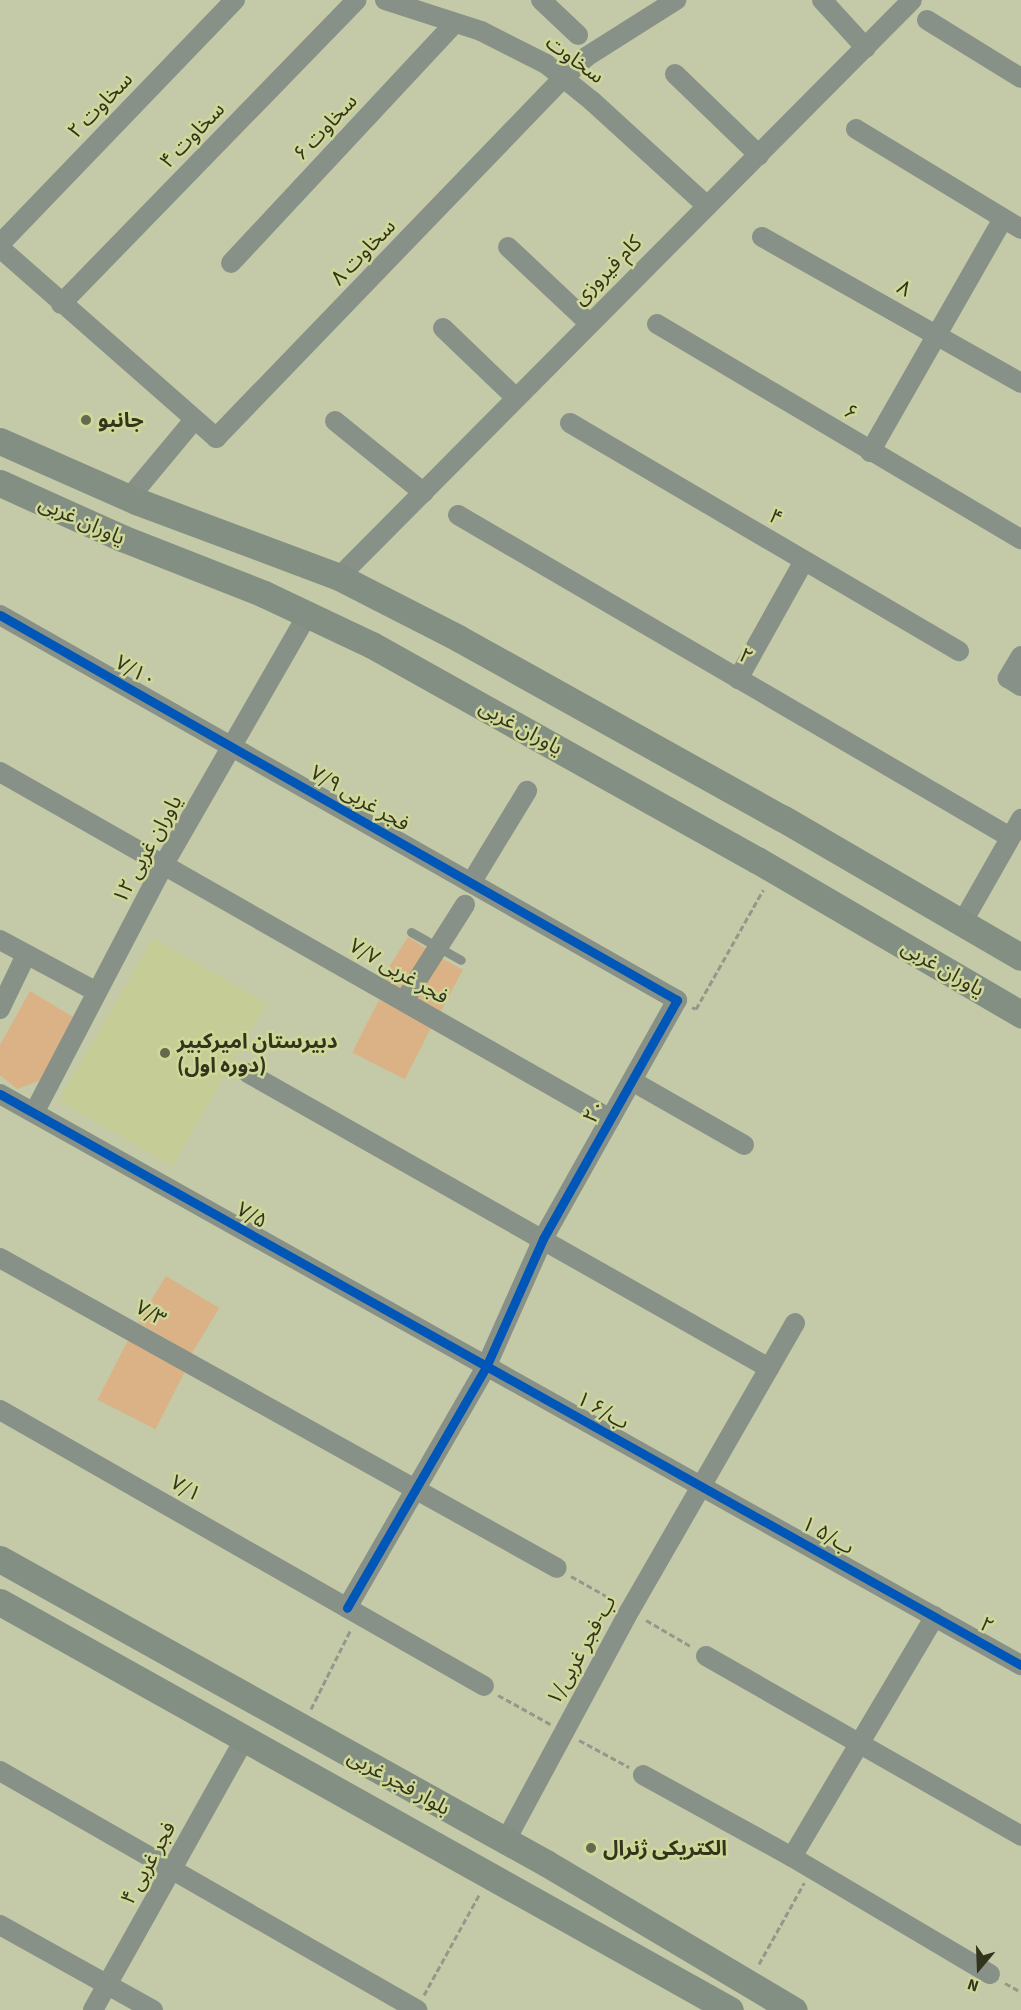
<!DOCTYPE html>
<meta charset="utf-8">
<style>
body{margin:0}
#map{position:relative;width:1021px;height:2010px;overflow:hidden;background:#c4c9a7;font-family:"Source Sans 3","Noto Sans Arabic",sans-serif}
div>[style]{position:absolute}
.built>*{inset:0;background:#c5cc96;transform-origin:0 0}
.green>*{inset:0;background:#dbb285;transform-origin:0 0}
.path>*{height:3px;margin-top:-1.5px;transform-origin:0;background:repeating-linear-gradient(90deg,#91998b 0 6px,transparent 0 9px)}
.service>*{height:9px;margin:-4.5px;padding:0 4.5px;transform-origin:4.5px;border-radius:4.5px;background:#879188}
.minor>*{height:20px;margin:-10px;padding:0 10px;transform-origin:10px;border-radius:10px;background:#879188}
.secondary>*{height:27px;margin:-13.5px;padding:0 13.5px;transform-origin:13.5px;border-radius:13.5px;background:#838f82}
.cycleway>*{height:9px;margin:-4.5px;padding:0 4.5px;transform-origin:4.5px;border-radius:4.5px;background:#0057b8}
.dots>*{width:16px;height:16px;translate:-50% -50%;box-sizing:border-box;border:3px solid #cfd799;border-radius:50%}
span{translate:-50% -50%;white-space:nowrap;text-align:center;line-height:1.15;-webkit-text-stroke:5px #cfd799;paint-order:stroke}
.street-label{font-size:21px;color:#32351c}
.poi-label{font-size:21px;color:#32351c;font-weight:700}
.left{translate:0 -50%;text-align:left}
.north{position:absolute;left:949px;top:1938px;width:60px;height:60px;-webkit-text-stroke:4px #cfd799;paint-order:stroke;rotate:199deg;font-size:16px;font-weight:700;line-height:24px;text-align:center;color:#32351c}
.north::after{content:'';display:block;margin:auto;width:21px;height:27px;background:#32351c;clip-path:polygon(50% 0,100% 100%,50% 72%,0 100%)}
</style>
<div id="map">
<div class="built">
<i style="left:153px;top:938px;width:131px;height:188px;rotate:30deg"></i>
</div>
<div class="green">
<i style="left:408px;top:937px;width:25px;height:52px;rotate:32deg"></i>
<i style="left:439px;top:957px;width:27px;height:49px;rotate:28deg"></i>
<i style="clip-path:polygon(30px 991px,73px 1017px,41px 1080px,17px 1089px,0 1075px,0 1045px)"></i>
<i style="left:379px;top:1000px;width:59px;height:59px;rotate:27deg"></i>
<i style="left:166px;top:1276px;width:62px;height:54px;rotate:31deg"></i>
<i style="left:128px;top:1340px;width:65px;height:67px;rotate:27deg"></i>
</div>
<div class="path">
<i style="left:692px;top:1007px;width:4px;rotate:27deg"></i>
<i style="left:696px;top:1009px;width:137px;rotate:-60.6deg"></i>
<i style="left:571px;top:1576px;width:51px;rotate:29.6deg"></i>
<i style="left:646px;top:1620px;width:53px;rotate:30.4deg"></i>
<i style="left:498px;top:1695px;width:60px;rotate:29.1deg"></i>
<i style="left:311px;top:1709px;width:89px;rotate:-63.4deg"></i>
<i style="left:579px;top:1740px;width:57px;rotate:28.4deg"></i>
<i style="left:759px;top:1964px;width:93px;rotate:-60.9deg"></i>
<i style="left:1005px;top:1983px;width:18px;rotate:29deg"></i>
<i style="left:424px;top:1995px;width:114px;rotate:-61.2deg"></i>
</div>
<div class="service">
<i style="left:411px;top:932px;width:57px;rotate:29.2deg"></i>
</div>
<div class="minor">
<i style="left:385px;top:0;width:101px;rotate:17.9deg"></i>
<i style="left:481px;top:31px;width:73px;rotate:26.9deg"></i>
<i style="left:546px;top:64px;width:59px;rotate:38.8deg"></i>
<i style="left:592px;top:101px;width:156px;rotate:42.4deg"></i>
<i style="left:541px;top:0;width:51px;rotate:43.4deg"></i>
<i style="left:822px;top:0;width:65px;rotate:47.5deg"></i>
<i style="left:927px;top:20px;width:110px;rotate:31.7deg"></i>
<i style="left:675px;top:74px;width:117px;rotate:44deg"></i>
<i style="left:856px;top:129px;width:193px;rotate:31.2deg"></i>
<i style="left:762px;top:237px;width:297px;rotate:29.4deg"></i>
<i style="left:0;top:244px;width:339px;rotate:-46.1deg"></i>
<i style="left:508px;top:247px;width:111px;rotate:43.2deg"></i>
<i style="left:0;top:248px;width:288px;rotate:41.3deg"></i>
<i style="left:216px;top:438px;width:500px;rotate:-46.05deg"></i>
<i style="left:563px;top:78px;width:31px;rotate:-42deg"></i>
<i style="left:586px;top:57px;width:107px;rotate:-32.3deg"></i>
<i style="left:231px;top:263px;width:327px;rotate:-47deg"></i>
<i style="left:61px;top:304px;width:424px;rotate:-45.8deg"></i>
<i style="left:657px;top:324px;width:423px;rotate:30.6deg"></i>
<i style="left:443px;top:328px;width:101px;rotate:43.8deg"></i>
<i style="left:335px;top:421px;width:114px;rotate:39deg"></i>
<i style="left:570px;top:423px;width:451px;rotate:30.4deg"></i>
<i style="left:870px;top:452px;width:268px;rotate:-60.3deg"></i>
<i style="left:129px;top:498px;width:102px;rotate:-50.2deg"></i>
<i style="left:458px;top:515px;width:639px;rotate:30.26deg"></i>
<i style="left:339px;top:577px;width:813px;rotate:-45.2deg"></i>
<i style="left:0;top:615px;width:779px;rotate:29.63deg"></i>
<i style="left:677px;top:1000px;width:274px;rotate:119.3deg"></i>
<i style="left:543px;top:1239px;width:140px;rotate:114deg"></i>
<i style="left:486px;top:1367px;width:278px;rotate:120deg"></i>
<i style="left:1021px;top:656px;width:26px;rotate:121deg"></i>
<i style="left:1008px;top:678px;width:15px;rotate:32deg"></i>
<i style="left:738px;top:679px;width:135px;rotate:-60.8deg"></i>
<i style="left:0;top:772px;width:702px;rotate:29.63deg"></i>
<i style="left:471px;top:883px;width:108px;rotate:-58.7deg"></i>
<i style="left:962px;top:923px;width:120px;rotate:-60.4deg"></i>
<i style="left:0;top:940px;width:110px;rotate:28.2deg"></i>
<i style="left:404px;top:1001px;width:114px;rotate:-57.6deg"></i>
<i style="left:0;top:1009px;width:60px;rotate:-64.3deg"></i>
<i style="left:248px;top:1073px;width:599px;rotate:29.52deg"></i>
<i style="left:632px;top:1081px;width:129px;rotate:29.7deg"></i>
<i style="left:0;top:1094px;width:1170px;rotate:29.22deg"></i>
<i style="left:35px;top:1111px;width:279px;rotate:-62.4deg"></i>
<i style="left:164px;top:864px;width:289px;rotate:-60.1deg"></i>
<i style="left:0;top:1258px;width:637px;rotate:29.1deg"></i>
<i style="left:0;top:1410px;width:557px;rotate:29.69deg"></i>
<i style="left:706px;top:1656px;width:363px;rotate:29.7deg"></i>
<i style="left:0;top:1771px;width:481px;rotate:29.8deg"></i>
<i style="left:643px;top:1775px;width:170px;rotate:28.8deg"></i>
<i style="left:792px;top:1857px;width:230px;rotate:30.6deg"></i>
<i style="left:506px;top:1840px;width:261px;rotate:-61.7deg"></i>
<i style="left:630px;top:1610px;width:331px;rotate:-60.1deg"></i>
<i style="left:792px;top:1857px;width:280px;rotate:-59.3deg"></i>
<i style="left:0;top:1925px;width:175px;rotate:29.1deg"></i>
<i style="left:93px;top:2010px;width:309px;rotate:-60.8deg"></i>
</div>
<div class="secondary">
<i style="left:0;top:441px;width:149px;rotate:23.8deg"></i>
<i style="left:136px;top:501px;width:217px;rotate:20.5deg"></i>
<i style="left:339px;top:577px;width:134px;rotate:27.1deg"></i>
<i style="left:458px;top:638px;width:371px;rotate:29.1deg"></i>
<i style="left:782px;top:818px;width:276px;rotate:30.2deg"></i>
<i style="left:0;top:483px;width:134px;rotate:24.3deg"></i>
<i style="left:122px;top:538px;width:153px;rotate:21.5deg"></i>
<i style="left:264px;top:594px;width:119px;rotate:25.3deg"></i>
<i style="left:372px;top:645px;width:441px;rotate:29.2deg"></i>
<i style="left:757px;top:860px;width:306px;rotate:30.3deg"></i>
<i style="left:0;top:1559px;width:625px;rotate:29.11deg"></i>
<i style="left:546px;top:1863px;width:288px;rotate:30.7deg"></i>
<i style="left:0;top:1602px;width:836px;rotate:29.2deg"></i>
</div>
<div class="cycleway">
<i style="left:0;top:615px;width:779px;rotate:29.63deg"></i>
<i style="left:677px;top:1000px;width:274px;rotate:119.3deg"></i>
<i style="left:543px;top:1239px;width:140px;rotate:114deg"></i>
<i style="left:486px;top:1367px;width:278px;rotate:120deg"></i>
<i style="left:0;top:1094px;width:1170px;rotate:29.22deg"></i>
</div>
<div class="dots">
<i style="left:86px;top:420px;background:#65694d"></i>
<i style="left:165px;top:1053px;background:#65694d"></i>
<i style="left:591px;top:1848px;background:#65694d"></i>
</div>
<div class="street-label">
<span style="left:575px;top:59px;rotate:36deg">سخاوت</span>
<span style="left:100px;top:105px;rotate:-46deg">سخاوت ۲</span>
<span style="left:325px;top:127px;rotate:-47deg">سخاوت ۶</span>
<span style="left:192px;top:135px;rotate:-46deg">سخاوت ۴</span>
<span style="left:363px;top:252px;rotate:-46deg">سخاوت ۸</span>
<span style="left:607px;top:270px;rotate:-45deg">کام فیروزی</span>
<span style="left:904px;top:288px;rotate:29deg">۸</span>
<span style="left:851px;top:412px;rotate:31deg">۶</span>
<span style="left:776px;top:517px;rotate:30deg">۴</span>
<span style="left:82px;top:520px;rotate:24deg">یاوران غربی</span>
<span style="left:746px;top:656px;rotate:30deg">۲</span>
<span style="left:136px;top:671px;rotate:29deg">۷/۱۰</span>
<span style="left:521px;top:727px;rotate:29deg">یاوران غربی</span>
<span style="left:360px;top:798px;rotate:30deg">۷/۹ فجر غربی</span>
<span style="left:147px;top:849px;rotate:-61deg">۱۲ یاوران غربی</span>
<span style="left:943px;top:968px;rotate:30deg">یاوران غربی</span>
<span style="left:399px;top:971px;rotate:30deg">۷/۷ فجر غربی</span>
<span style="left:594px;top:1111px;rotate:-61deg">۲۰</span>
<span style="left:252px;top:1215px;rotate:29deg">۷/۵</span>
<span style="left:151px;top:1313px;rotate:29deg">۷/۳</span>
<span style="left:603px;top:1410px;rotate:29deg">۱ ب/۶</span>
<span style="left:186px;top:1488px;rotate:30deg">۷/۱</span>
<span style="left:828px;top:1535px;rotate:29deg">۱ ب/۵</span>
<span style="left:987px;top:1625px;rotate:30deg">۲</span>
<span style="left:581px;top:1650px;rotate:-61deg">۱/ب-فجر غربی</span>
<span style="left:399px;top:1782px;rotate:29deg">بلوار فجر غربی</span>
<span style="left:148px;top:1863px;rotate:-61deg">۴ فجر غربی</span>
</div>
<div class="poi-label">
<span class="left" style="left:98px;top:420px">جانبو</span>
<span class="left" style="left:177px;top:1053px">دبیرستان امیرکبیر<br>(دوره اول)</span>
<span class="left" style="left:603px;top:1848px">الکتریکی ژنرال</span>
</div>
<div class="north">N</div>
</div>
